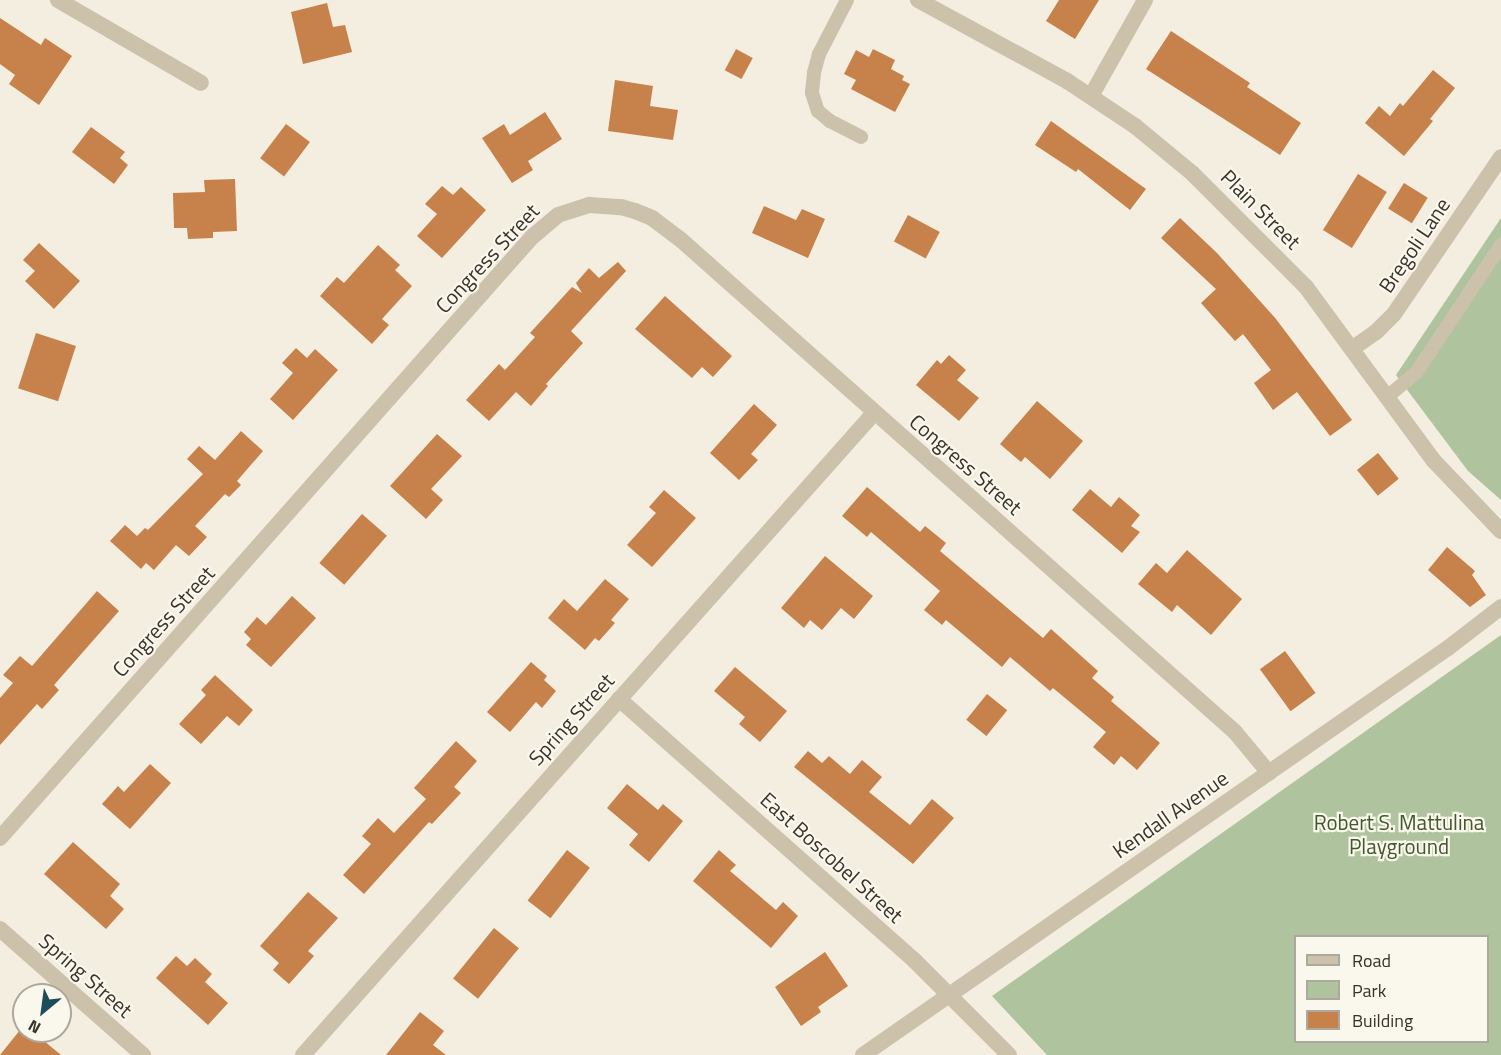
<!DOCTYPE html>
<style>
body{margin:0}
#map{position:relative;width:1501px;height:1055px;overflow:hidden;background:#f3eee0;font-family:"Titillium Web",sans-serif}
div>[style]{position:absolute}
.green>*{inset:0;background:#b0c39f}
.building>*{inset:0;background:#c7814a;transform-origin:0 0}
.service>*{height:14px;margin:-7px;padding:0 7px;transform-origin:7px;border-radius:7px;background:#ccc1ab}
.minor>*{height:16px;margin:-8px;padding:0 8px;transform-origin:8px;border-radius:8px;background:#ccc1ab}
.tertiary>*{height:16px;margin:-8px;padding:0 8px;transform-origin:8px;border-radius:8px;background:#ccc1ab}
span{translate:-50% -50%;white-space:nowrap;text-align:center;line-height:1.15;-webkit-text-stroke:4.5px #faf7ec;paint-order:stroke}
.street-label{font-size:21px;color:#3a322a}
.park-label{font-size:21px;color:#40582e}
.legend{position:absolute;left:1294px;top:935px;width:195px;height:108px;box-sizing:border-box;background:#faf7ec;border:2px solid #ada89e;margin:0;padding:8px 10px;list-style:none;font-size:18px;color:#3a322a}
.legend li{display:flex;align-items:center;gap:12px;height:30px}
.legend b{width:30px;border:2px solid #ada89e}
.north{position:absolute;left:12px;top:983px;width:60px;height:60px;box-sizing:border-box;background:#faf7ec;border:2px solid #ada89e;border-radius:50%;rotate:209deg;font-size:16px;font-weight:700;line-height:24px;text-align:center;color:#3a322a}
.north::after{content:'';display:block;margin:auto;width:21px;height:27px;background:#1f4c5c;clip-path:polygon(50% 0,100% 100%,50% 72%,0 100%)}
</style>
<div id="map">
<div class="green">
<i style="clip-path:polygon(1501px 218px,1501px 500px,1468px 471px,1396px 375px)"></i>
<i style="clip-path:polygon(evenodd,1501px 635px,1501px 1055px,1047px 1055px,992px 996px,1501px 635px,1296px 936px,1488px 936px,1488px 1042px,1296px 1042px,1296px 936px)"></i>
</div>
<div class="building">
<i style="clip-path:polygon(1059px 0,1099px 0,1075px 39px,1046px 21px)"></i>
<i style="clip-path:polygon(327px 3px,333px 27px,345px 25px,352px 52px,303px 64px,291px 12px)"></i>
<i style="clip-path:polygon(0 18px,41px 45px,45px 38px,72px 56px,39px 105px,9px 84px,15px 75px,0 64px)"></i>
<i style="clip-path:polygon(1171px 31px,1250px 83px,1247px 87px,1301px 123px,1280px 155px,1146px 69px)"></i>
<i style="left:736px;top:49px;width:19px;height:24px;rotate:28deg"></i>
<i style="clip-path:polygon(873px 49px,895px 60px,891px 69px,904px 76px,902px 80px,910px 84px,895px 112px,851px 89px,856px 80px,844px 74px,856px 50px,869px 57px)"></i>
<i style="clip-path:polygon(1433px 70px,1455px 88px,1430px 119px,1433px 121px,1404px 156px,1365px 123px,1379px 106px,1390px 116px,1400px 103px,1403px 106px)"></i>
<i style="clip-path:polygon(615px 80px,653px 86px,650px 106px,678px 110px,673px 140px,608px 131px)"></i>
<i style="clip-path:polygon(545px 112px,562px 139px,528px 161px,533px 170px,512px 183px,482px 138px,504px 124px,510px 135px)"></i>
<i style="clip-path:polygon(1051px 121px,1146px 189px,1130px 210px,1078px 169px,1076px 172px,1035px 145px)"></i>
<i style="left:286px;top:124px;width:30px;height:43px;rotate:37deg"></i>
<i style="clip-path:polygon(91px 127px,125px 152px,120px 158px,128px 165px,114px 184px,72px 152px)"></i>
<i style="left:1358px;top:174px;width:34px;height:66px;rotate:32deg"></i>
<i style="clip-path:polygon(235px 179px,237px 231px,213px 232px,213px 238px,188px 239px,187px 228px,174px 228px,173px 193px,205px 192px,204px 180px)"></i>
<i style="left:1404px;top:183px;width:28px;height:30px;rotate:32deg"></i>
<i style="clip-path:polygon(442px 186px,453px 195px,461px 187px,486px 210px,442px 258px,417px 236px,437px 214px,425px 204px)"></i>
<i style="clip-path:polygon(764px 206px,796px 220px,802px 209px,825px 219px,808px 258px,752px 233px)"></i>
<i style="left:908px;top:215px;width:36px;height:30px;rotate:28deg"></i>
<i style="clip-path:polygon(1180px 218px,1217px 253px,1276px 319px,1352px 420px,1330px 436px,1297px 392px,1273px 410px,1254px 383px,1271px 370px,1243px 334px,1235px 341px,1201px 303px,1216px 289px,1161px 238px)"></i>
<i style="clip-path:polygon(39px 243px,80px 281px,54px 309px,25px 281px,35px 271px,23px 260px)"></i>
<i style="clip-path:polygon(378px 245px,400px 265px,395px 270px,412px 286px,382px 319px,389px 325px,372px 344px,320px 296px,337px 277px,344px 283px)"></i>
<i style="clip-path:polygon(618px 262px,626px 271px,571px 331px,583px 343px,546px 384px,548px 386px,531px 406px,516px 392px,489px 421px,466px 400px,499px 364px,505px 370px,535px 337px,530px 333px,572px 287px,582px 293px,576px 283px,589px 268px,599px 278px)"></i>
<i style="clip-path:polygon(665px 296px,732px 356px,713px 377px,702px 367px,692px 378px,635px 329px)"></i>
<i style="left:36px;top:333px;width:42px;height:58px;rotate:18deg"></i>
<i style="clip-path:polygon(296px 348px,307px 358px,315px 349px,338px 370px,293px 420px,270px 399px,293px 373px,282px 363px)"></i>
<i style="clip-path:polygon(949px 355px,966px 370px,957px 380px,979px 398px,959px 421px,916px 385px,937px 360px,941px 364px)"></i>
<i style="clip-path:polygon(1037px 401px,1083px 441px,1050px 479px,1025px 457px,1021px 462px,1000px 444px)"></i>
<i style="clip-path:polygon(754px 404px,777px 425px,751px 454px,758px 460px,739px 480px,710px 453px)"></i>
<i style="clip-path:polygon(241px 431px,263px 451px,237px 481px,241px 485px,229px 497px,225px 494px,195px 526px,207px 537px,189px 556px,176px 545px,154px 570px,146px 563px,141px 569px,110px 541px,125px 525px,137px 536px,145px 528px,148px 530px,203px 474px,187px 459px,199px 446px,215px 460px)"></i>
<i style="clip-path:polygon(437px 434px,462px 456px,431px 489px,443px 500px,426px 519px,390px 486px)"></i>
<i style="left:1378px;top:453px;width:33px;height:27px;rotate:51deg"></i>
<i style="clip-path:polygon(867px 487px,920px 532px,925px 526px,946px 543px,940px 551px,1043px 638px,1051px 629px,1098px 671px,1092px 678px,1114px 697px,1111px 701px,1160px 743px,1137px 770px,1121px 756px,1114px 765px,1093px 747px,1106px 732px,1053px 688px,1050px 691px,1010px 657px,1002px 667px,946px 620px,942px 625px,924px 610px,940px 591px,871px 532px,867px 537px,842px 516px)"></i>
<i style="clip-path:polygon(1090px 489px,1111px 507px,1119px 497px,1140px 515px,1131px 526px,1140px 532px,1122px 553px,1072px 510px)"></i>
<i style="clip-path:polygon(664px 490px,696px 518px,652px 567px,627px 545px,656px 513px,649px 507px)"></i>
<i style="left:362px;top:514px;width:33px;height:65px;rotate:41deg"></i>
<i style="clip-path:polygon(1447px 547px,1475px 571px,1472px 575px,1486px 595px,1470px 607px,1428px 570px)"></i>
<i style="clip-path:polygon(1187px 550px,1242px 599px,1211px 635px,1177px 605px,1172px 612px,1138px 584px,1156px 563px,1167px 573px)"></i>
<i style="clip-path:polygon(825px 556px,873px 596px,854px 619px,841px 608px,822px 630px,810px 620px,804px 628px,781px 608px)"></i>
<i style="clip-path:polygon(605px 579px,629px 599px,611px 620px,615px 623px,599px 641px,595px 638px,585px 650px,548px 618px,564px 599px,577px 611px)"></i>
<i style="clip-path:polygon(97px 591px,119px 611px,54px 685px,59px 690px,42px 709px,37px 704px,0 745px,0 698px,13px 683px,3px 675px,20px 656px,32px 666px)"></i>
<i style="clip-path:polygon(292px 596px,316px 618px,271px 667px,246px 645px,251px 639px,244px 632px,257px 617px,266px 625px)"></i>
<i style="left:1285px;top:651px;width:52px;height:31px;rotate:54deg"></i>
<i style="clip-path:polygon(531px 662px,547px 676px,544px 680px,556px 691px,542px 708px,536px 702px,510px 732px,487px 712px)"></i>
<i style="clip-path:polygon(735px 667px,787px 711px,760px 742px,739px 724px,745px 717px,714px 691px)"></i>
<i style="clip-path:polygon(215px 675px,253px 710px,239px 726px,227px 716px,201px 744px,179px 724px,206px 695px,201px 690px)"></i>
<i style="left:987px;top:694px;width:26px;height:33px;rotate:39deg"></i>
<i style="clip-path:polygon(456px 741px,477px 761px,454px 787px,461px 793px,432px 824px,429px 822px,364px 894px,343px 875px,371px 844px,362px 836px,378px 818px,394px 833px,426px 799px,414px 788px)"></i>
<i style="clip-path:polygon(808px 751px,822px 763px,829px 756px,850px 774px,862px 760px,882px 777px,869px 792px,910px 825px,932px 799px,954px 818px,913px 864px,794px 767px)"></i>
<i style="clip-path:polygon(150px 764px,171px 783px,130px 829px,102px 804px,118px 786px,124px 792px)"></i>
<i style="clip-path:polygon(627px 784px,658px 810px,663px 804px,683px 821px,649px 862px,629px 845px,638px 834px,607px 808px)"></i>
<i style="clip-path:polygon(73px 842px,120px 884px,110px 896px,124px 909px,106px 929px,44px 874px)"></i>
<i style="left:567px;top:850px;width:29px;height:64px;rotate:38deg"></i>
<i style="clip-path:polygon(719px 850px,736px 865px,730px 871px,776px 910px,783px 902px,798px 916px,771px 948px,693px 881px)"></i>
<i style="clip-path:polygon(308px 892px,338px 918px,308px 951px,314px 956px,289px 984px,273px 970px,279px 963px,260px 946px)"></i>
<i style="left:494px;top:928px;width:32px;height:65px;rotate:39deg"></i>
<i style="clip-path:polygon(825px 952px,848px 986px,818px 1007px,821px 1012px,801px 1026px,775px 987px)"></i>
<i style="clip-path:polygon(176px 956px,187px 966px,195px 958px,212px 974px,205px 982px,228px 1003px,208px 1025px,156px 978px)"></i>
<i style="clip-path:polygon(420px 1012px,444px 1031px,433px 1045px,446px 1055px,386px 1055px)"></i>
<i style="clip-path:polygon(24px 1025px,24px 1031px,32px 1031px,61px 1055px,0 1055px)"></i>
</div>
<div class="service">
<i style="left:847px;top:0;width:61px;rotate:117.4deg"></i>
<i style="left:819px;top:54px;width:20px;rotate:105deg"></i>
<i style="left:814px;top:73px;width:20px;rotate:96deg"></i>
<i style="left:812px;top:93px;width:19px;rotate:72deg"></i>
<i style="left:818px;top:111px;width:16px;rotate:40deg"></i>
<i style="left:830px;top:121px;width:35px;rotate:27deg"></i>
<i style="left:1387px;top:397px;width:38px;rotate:-40deg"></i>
<i style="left:1416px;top:373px;width:154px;rotate:-56.4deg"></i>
</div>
<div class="minor">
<i style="left:58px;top:0;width:165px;rotate:30.1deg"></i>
<i style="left:1091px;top:96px;width:110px;rotate:-60.6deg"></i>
<i style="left:1353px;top:348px;width:28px;rotate:-35deg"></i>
<i style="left:1376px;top:332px;width:25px;rotate:-45deg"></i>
<i style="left:1394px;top:314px;width:190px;rotate:-55.7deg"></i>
<i style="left:619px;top:699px;width:395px;rotate:41.5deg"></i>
<i style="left:915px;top:961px;width:133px;rotate:45deg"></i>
<i style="left:0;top:838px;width:803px;rotate:-48.49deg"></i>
<i style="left:532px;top:237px;width:34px;rotate:-40deg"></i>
<i style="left:558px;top:215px;width:33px;rotate:-18deg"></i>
<i style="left:589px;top:205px;width:32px;rotate:4deg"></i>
<i style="left:621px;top:207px;width:15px;rotate:16deg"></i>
<i style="left:635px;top:211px;width:18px;rotate:22deg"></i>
<i style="left:652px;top:218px;width:35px;rotate:37deg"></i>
<i style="left:680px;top:239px;width:742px;rotate:41.61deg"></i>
<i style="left:1235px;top:732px;width:53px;rotate:50.3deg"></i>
<i style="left:0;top:929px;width:191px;rotate:41.4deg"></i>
<i style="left:303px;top:1055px;width:859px;rotate:-48.35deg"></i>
</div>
<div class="tertiary">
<i style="left:918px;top:0;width:170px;rotate:28.5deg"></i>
<i style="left:1067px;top:81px;width:82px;rotate:33.5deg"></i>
<i style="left:1135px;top:126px;width:74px;rotate:39.5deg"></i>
<i style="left:1192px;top:173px;width:161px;rotate:45deg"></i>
<i style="left:1306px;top:287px;width:216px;rotate:53.7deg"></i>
<i style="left:1434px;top:461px;width:97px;rotate:46.3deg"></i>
<i style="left:863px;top:1055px;width:713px;rotate:-34.83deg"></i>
<i style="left:1448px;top:648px;width:67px;rotate:-37.7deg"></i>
</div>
<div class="street-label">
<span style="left:1261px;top:209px;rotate:45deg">Plain Street</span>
<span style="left:1414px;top:245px;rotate:-56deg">Bregoli Lane</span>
<span style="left:487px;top:258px;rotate:-47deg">Congress Street</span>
<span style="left:966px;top:464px;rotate:41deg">Congress Street</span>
<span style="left:163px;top:621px;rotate:-48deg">Congress Street</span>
<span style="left:571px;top:719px;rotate:-48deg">Spring Street</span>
<span style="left:1170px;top:814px;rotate:-35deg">Kendall Avenue</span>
<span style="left:832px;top:857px;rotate:42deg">East Boscobel Street</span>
<span style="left:86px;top:975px;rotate:41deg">Spring Street</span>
</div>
<div class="park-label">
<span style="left:1399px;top:834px">Robert S. Mattulina<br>Playground</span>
</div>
<ul class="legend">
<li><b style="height:8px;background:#ccc1ab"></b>Road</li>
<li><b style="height:16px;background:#b0c39f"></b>Park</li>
<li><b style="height:16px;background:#c7814a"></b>Building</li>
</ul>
<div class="north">N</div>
</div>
